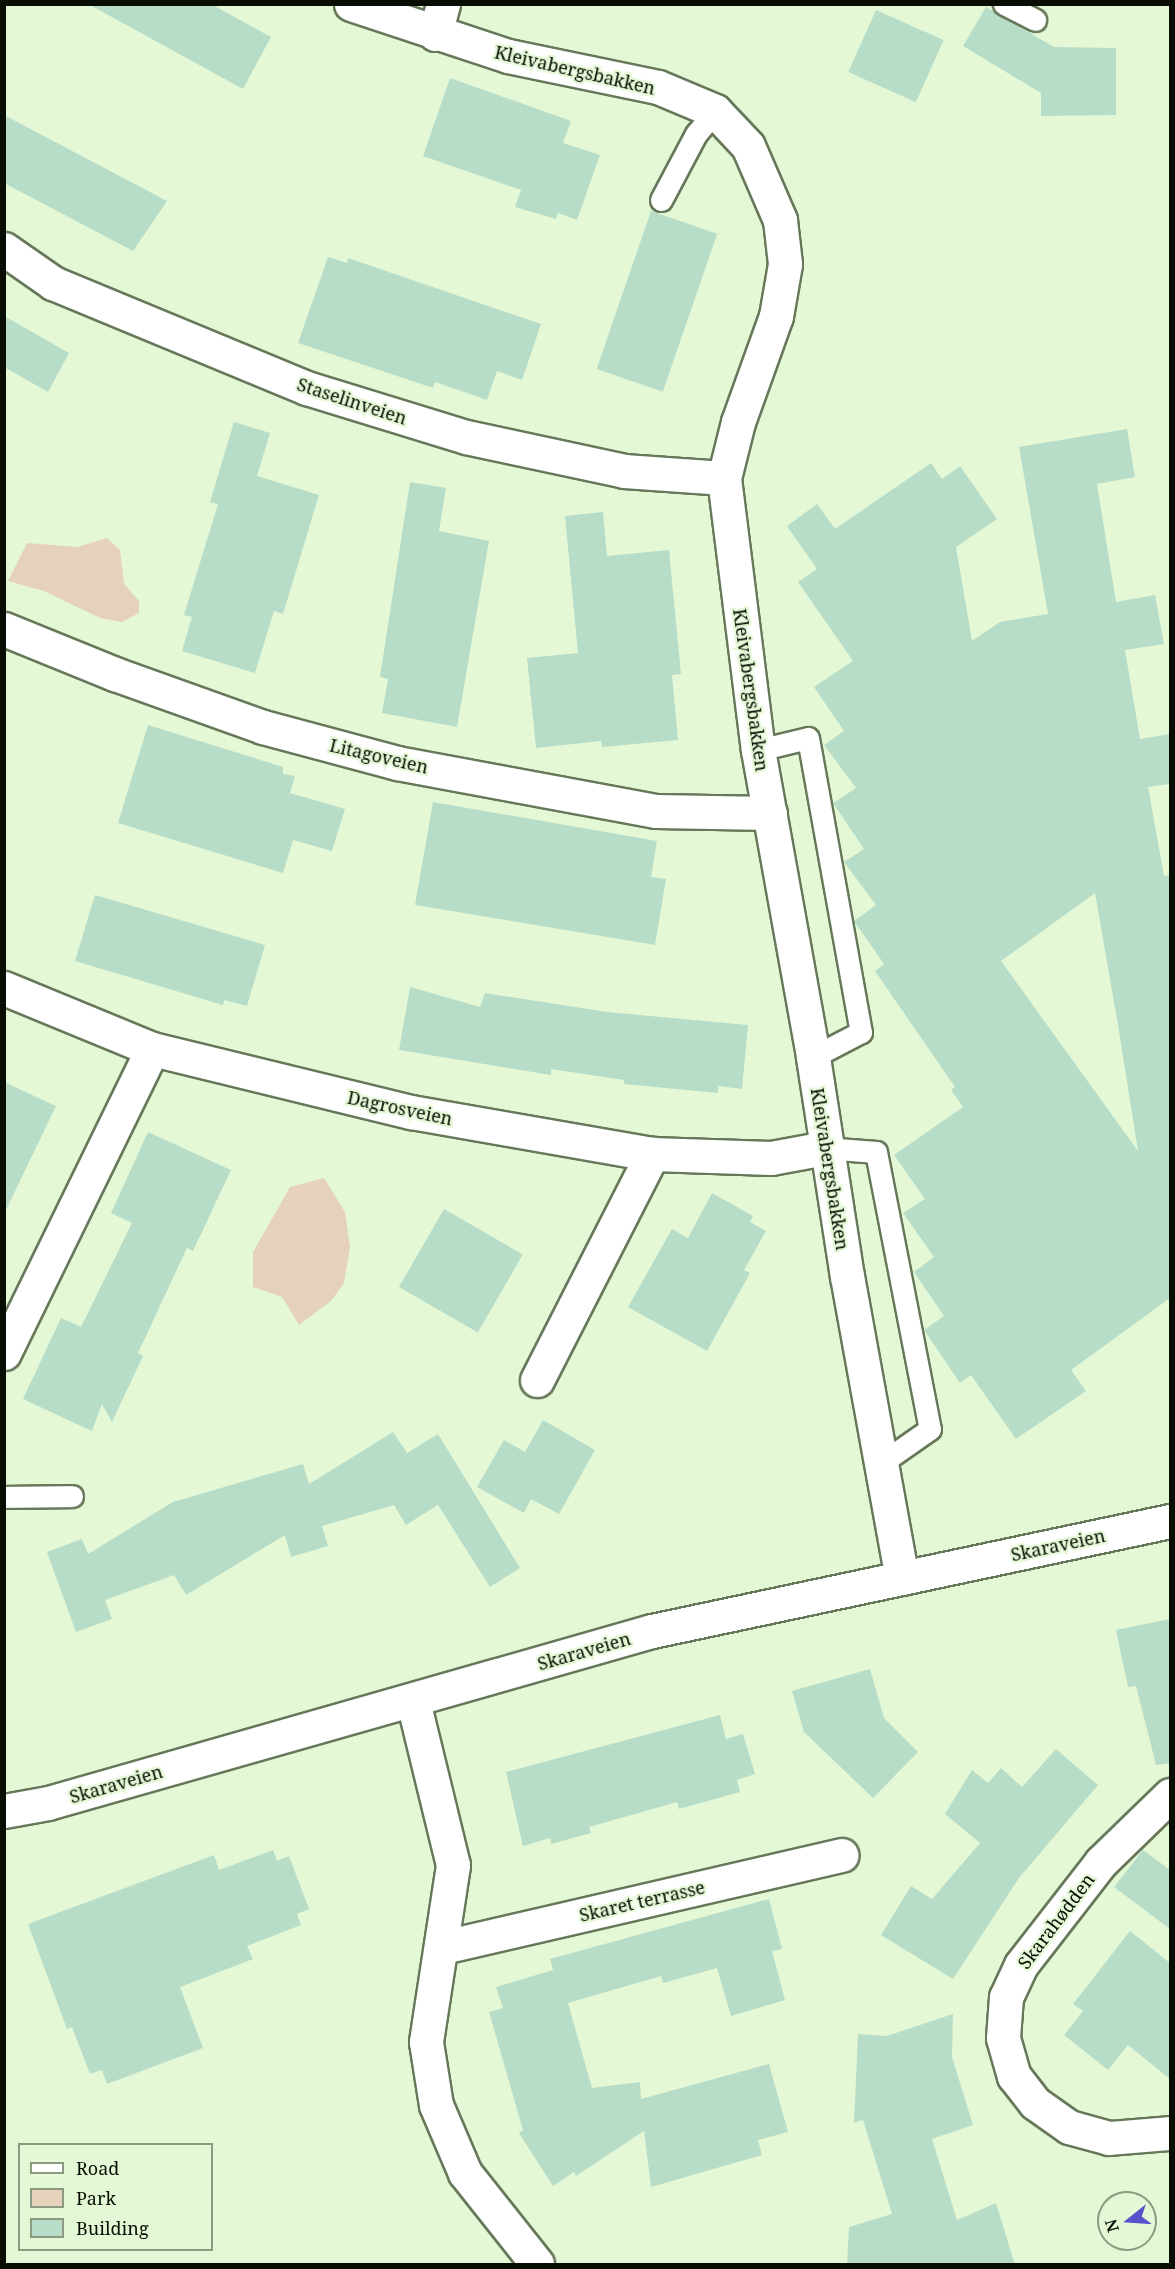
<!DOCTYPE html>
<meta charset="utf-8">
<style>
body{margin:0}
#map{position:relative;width:1175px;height:2269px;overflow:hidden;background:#e4f8d6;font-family:"Noto Serif",serif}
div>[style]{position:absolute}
.green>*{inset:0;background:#e6d2ba}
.building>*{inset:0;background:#b7ddc9;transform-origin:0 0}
.roads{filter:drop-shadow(2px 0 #66785a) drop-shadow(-2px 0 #66785a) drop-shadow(0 2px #66785a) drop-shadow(0 -2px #66785a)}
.lane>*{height:21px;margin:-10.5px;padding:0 10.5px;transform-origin:10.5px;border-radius:10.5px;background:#fff}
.street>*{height:33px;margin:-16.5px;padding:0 16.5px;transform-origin:16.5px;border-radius:16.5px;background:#fff}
span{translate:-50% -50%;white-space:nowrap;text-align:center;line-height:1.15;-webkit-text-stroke:4.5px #e4f8d6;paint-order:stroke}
.street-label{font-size:18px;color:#080e04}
.frame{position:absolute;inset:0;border:6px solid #080e04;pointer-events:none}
.legend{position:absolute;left:18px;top:2143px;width:195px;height:108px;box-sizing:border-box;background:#e4f8d6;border:2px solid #8c9a82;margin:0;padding:8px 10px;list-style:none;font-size:18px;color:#080e04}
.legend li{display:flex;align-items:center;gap:12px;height:30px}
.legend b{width:30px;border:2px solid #8c9a82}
.north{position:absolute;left:1097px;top:2191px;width:60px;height:60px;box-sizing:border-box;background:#e4f8d6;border:2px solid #8c9a82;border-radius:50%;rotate:253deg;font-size:16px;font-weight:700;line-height:24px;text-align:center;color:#080e04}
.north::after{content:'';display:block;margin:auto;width:21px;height:27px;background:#5851c9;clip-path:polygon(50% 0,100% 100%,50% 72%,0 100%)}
</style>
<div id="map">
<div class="green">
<i style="clip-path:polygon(107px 538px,120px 550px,124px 584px,139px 601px,139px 613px,122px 622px,100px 618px,44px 591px,8px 581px,27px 543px,77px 547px)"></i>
<i style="clip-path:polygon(324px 1178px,345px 1212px,350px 1247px,344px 1283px,331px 1301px,299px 1325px,282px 1297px,253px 1287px,253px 1252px,290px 1187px)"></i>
</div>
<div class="building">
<i style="clip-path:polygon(88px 4px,211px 4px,271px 37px,243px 89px)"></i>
<i style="clip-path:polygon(986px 7px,1054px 47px,1116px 48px,1116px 115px,1041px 116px,1041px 93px,963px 46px)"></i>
<i style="left:876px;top:10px;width:74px;height:68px;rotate:24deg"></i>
<i style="clip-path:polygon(450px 78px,571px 121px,563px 143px,600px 155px,577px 220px,558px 213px,556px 219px,515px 207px,521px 190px,423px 156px)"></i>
<i style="clip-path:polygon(4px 115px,167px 201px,133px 251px,4px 183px)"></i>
<i style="left:651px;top:211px;width:70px;height:167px;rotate:19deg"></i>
<i style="clip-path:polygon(328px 257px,347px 263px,348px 258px,541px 324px,522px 380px,497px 371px,487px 400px,435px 382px,433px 388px,298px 343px)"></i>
<i style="clip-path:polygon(4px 316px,69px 353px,48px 392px,4px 367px)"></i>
<i style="clip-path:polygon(234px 422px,270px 433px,257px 476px,319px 495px,283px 614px,274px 611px,255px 673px,182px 651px,192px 617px,184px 615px,218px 504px,210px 502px)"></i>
<i style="clip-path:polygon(evenodd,1127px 429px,1135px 477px,1097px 484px,1116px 602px,1155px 595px,1164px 644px,1125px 650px,1140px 739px,1170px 734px,1170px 784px,1148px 787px,1164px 876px,1170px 875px,1170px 1298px,1071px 1370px,1086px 1391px,1016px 1439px,971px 1375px,960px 1383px,924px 1330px,944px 1316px,914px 1272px,934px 1257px,903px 1213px,925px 1199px,894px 1155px,963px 1107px,951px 1090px,955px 1087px,875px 971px,884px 964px,854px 921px,876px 905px,844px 862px,864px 849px,833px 803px,856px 788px,824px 745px,844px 731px,814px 687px,853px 661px,798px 582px,817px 569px,787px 526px,817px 504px,835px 529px,931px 463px,942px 479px,960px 466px,997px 519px,956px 547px,972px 641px,1000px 622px,1048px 614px,1019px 447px,1127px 429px,1095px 893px,1118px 1025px,1138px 1151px,1001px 961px,1095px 893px)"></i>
<i style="clip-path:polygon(410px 482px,446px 488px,439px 531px,489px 541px,457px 727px,382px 713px,388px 679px,380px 677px)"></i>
<i style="clip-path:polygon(603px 512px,607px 556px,669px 550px,681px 674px,672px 675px,678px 740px,602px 747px,601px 741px,536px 748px,527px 658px,578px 653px,565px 516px)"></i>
<i style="clip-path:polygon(148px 725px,283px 767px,283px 774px,295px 776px,290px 793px,345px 809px,332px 851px,293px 840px,283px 873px,118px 823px)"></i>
<i style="clip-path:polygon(433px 802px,657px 841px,651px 877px,666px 879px,655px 945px,415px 905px)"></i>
<i style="clip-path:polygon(95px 895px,265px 945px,247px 1006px,224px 1000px,223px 1005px,75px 961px)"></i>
<i style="clip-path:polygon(410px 987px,480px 1007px,485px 993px,607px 1012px,748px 1025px,742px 1089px,718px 1086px,718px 1093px,624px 1084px,624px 1080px,551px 1069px,551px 1075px,399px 1050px)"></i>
<i style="clip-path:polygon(4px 1082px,56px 1106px,4px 1214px)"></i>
<i style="clip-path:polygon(148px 1132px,231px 1170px,193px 1251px,187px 1248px,138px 1353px,143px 1356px,112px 1422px,102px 1404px,92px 1431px,23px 1399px,61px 1318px,81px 1327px,132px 1223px,111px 1213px)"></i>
<i style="clip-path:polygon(712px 1193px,753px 1216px,750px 1222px,766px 1231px,744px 1270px,750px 1273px,707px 1351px,628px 1307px,672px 1229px,688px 1238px)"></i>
<i style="left:444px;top:1209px;width:91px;height:90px;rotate:30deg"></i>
<i style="clip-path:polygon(543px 1420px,595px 1450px,559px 1514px,531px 1499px,524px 1513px,477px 1487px,504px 1440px,525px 1452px)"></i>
<i style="clip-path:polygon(393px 1432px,407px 1453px,438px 1434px,520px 1568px,490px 1587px,438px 1505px,406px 1525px,394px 1505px,322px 1526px,328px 1546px,291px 1557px,285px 1535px,186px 1595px,174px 1575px,105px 1600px,112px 1619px,76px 1632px,47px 1552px,82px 1539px,88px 1554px,173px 1502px,303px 1464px,309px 1484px)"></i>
<i style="clip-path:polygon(1170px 1619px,1170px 1763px,1156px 1765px,1136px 1686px,1128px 1687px,1116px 1630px)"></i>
<i style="clip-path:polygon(870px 1669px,884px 1718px,918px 1752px,873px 1798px,804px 1732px,792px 1691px)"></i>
<i style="clip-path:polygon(720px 1715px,726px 1739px,743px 1734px,755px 1774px,737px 1780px,740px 1792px,679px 1809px,677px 1802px,589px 1827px,591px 1833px,551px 1844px,550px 1838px,523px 1846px,506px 1772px)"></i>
<i style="clip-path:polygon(1056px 1749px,1098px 1785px,1019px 1878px,953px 1979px,881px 1935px,911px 1886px,932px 1899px,980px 1843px,945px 1814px,972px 1770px,988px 1783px,1001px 1768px,1022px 1787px)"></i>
<i style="clip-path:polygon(273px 1850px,277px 1861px,289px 1856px,309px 1909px,297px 1914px,301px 1925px,247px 1946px,253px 1959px,180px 1987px,203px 2048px,107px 2084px,102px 2070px,90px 2074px,72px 2027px,67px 2029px,28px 1924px,214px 1855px,219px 1870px)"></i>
<i style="clip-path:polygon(1143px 1850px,1170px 1870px,1170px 1929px,1114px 1887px)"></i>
<i style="clip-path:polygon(769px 1899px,782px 1949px,772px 1951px,785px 2000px,731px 2016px,717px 1968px,663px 1983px,661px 1976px,568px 2003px,592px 2088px,640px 2082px,641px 2099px,769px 2064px,788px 2132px,758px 2140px,762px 2155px,651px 2187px,644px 2131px,576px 2176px,574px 2172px,553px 2186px,519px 2133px,523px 2130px,489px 2012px,503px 2008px,496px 1987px,553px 1970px,550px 1959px)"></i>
<i style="clip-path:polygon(1130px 1931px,1170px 1963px,1170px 2079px,1128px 2045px,1108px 2070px,1064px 2035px,1083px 2011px,1073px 2004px)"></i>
<i style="clip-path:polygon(953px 2014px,952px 2057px,973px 2125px,932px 2139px,957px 2220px,996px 2203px,1015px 2265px,847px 2265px,849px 2227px,892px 2214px,863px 2120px,854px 2123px,858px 2034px,887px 2036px)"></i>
</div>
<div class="roads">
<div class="lane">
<i style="left:1004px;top:4px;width:35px;rotate:27deg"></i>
<i style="left:661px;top:200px;width:75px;rotate:-62.1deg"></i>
<i style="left:696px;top:134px;width:30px;rotate:-50deg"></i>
<i style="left:758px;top:750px;width:51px;rotate:-13.5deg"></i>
<i style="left:808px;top:738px;width:299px;rotate:79.8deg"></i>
<i style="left:861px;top:1032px;width:54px;rotate:152.5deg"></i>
<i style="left:825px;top:1148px;width:51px;rotate:4.5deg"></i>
<i style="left:876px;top:1152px;width:282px;rotate:79deg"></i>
<i style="left:930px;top:1429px;width:61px;rotate:145deg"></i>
<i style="left:4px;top:1497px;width:68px;rotate:-0.8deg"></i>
</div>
<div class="street">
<i style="left:351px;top:4px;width:165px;rotate:18.3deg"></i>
<i style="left:508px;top:56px;width:153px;rotate:11.7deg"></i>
<i style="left:658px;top:87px;width:62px;rotate:22.8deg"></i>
<i style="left:715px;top:111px;width:48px;rotate:46.7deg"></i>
<i style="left:748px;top:146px;width:81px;rotate:66.6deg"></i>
<i style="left:780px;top:220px;width:44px;rotate:83.5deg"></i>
<i style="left:785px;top:264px;width:53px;rotate:99.8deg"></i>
<i style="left:776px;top:316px;width:113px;rotate:109.7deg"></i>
<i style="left:738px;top:422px;width:58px;rotate:104deg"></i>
<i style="left:724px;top:478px;width:274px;rotate:82.9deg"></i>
<i style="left:758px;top:750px;width:312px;rotate:79.8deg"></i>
<i style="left:813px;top:1057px;width:222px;rotate:81.2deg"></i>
<i style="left:847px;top:1276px;width:307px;rotate:79.7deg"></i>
<i style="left:435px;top:34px;width:31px;rotate:-75deg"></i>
<i style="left:4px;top:249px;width:60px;rotate:34.8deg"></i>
<i style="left:53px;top:283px;width:275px;rotate:22.5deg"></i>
<i style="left:307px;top:388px;width:166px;rotate:17.1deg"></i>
<i style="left:466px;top:437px;width:162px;rotate:12.1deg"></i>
<i style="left:624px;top:471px;width:100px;rotate:4deg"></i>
<i style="left:4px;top:629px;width:120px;rotate:22.1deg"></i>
<i style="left:115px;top:674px;width:157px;rotate:19.7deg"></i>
<i style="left:263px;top:727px;width:139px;rotate:15deg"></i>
<i style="left:397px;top:763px;width:263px;rotate:10.5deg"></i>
<i style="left:656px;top:811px;width:114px;rotate:1deg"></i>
<i style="left:4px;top:988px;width:160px;rotate:22.4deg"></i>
<i style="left:152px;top:1049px;width:267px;rotate:13.7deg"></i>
<i style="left:411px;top:1112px;width:245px;rotate:9.9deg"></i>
<i style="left:652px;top:1154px;width:119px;rotate:1.9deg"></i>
<i style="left:771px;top:1158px;width:55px;rotate:-10.5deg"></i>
<i style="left:4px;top:1353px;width:338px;rotate:-64deg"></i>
<i style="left:537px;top:1380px;width:254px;rotate:-63deg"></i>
<i style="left:413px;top:1701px;width:169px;rotate:76.3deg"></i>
<i style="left:453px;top:1865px;width:179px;rotate:98.7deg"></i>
<i style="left:426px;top:2042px;width:64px;rotate:81deg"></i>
<i style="left:436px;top:2105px;width:74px;rotate:66.9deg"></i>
<i style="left:465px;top:2173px;width:116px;rotate:51.6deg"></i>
<i style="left:1170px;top:1795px;width:96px;rotate:135.8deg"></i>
<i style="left:1101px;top:1862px;width:130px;rotate:127.8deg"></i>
<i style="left:1021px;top:1965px;width:35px;rotate:115deg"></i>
<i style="left:1006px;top:1997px;width:41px;rotate:94.2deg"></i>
<i style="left:1003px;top:2038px;width:40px;rotate:74deg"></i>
<i style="left:1014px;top:2076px;width:34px;rotate:52deg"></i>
<i style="left:1035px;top:2103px;width:42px;rotate:35.2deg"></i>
<i style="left:1069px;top:2127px;width:41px;rotate:15.4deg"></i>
<i style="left:1109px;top:2138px;width:61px;rotate:-4.7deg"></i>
<i style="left:4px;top:1811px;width:45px;rotate:-10.3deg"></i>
<i style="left:48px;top:1803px;width:628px;rotate:-15.9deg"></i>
<i style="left:652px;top:1631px;width:530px;rotate:-11.99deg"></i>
<i style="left:443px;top:1947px;width:409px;rotate:-13deg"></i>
</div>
</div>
<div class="street-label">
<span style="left:575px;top:70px;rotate:13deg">Kleivabergsbakken</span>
<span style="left:352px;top:401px;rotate:18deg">Staselinveien</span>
<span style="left:751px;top:690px;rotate:82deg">Kleivabergsbakken</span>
<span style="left:379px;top:756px;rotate:13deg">Litagoveien</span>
<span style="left:400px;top:1108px;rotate:12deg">Dagrosveien</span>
<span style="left:830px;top:1169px;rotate:81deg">Kleivabergsbakken</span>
<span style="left:1058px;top:1545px;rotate:-12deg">Skaraveien</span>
<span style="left:584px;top:1651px;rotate:-16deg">Skaraveien</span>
<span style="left:116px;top:1784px;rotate:-16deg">Skaraveien</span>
<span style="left:642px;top:1901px;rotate:-13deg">Skaret terrasse</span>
<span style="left:1056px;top:1921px;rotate:-53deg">Skarahødden</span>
</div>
<div class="frame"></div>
<ul class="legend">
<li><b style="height:8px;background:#fff"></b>Road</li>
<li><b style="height:16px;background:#e6d2ba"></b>Park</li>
<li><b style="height:16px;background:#b7ddc9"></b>Building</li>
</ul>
<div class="north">N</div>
</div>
